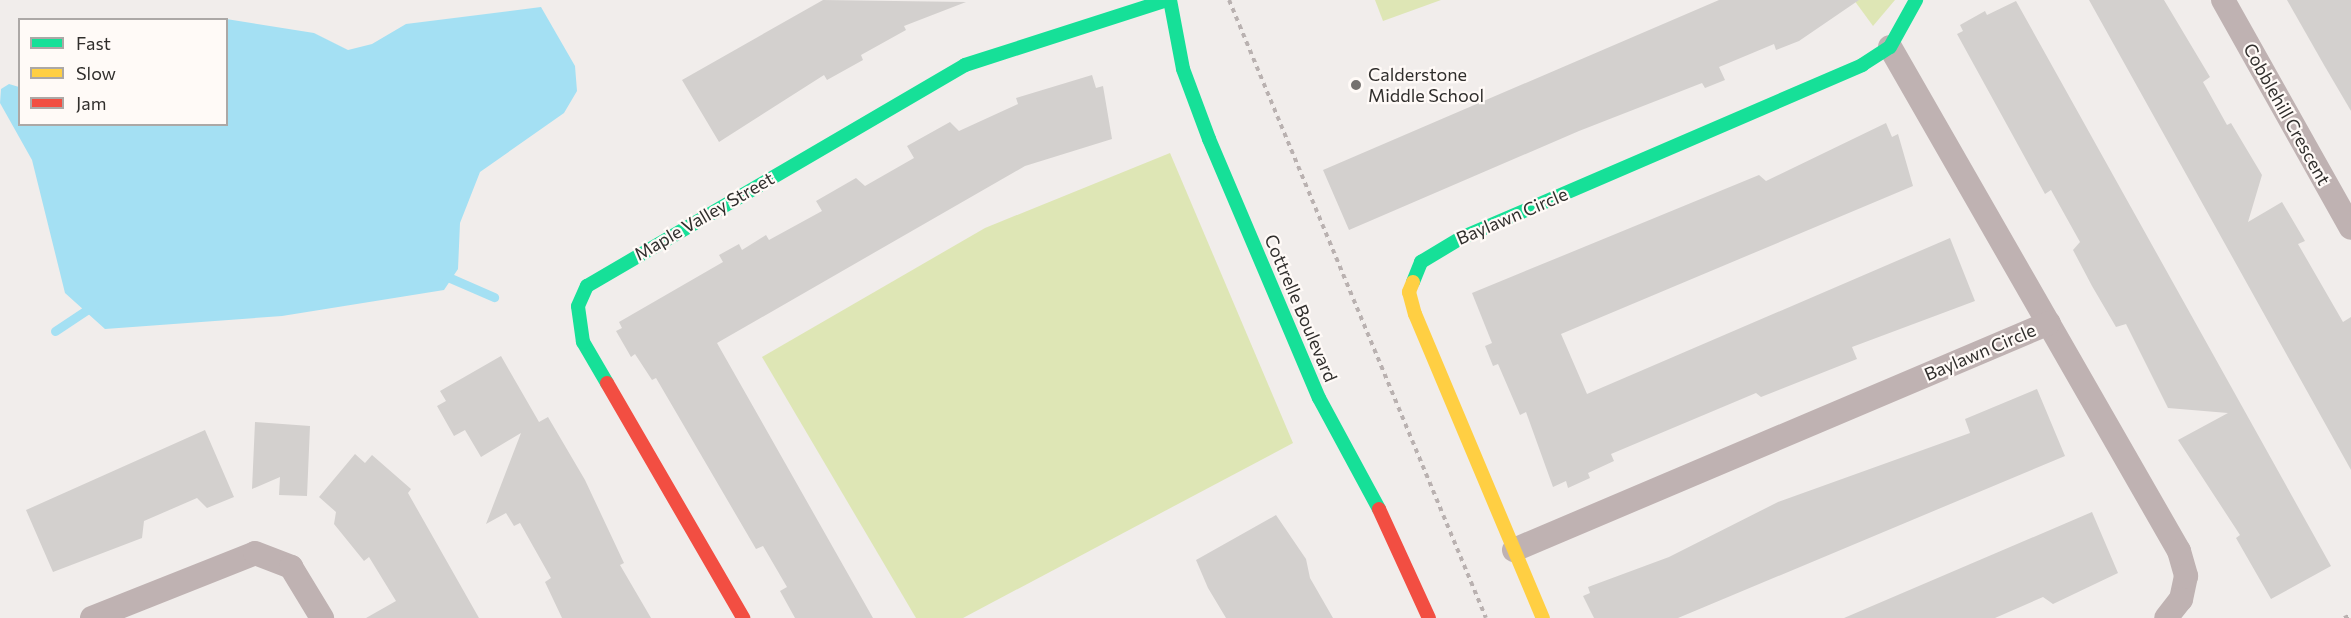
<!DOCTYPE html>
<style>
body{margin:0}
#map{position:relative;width:2351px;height:618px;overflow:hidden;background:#f1edeb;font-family:Commissioner,sans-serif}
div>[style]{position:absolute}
.green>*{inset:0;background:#dee6b5}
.water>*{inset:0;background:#a4e0f3}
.stream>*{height:9px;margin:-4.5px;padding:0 4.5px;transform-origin:4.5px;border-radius:4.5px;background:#a4e0f3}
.building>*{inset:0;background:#d3d0ce}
.path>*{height:4px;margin-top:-2px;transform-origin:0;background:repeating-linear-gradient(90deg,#b9b1b0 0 4.5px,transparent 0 9px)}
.street>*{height:24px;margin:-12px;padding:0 12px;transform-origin:12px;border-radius:12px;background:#bfb2b2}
.fast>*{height:14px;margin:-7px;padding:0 7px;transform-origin:7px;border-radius:7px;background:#16e098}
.slow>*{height:14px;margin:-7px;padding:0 7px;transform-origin:7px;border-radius:7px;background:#ffcf43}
.jam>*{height:14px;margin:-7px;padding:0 7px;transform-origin:7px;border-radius:7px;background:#f24e42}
.dots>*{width:16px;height:16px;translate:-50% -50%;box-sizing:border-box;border:3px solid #fffaf7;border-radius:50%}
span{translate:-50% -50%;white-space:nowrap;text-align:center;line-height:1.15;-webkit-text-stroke:4.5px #fffaf7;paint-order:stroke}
.poi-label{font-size:18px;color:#302e2c}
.left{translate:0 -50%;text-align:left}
.street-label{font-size:18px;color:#302e2c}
.legend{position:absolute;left:18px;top:18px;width:210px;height:108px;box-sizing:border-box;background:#fffaf7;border:2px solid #aca8a6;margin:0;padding:8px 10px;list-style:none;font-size:18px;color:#302e2c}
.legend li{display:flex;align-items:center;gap:12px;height:30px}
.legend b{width:30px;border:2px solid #aca8a6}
</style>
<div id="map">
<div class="green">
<i style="clip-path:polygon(1375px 0,1441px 0,1383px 21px)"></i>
<i style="clip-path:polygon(1854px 0,1895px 0,1873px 26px)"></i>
<i style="clip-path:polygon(1170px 153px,1293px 443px,963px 618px,916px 618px,762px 357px,985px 228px)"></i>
</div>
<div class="water">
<i style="clip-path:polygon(541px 7px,575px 66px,577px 91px,564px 113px,480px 172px,460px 223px,458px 269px,444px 290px,282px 316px,105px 329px,65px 293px,32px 160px,0 103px,1px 89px,9px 84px,19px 87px,20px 124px,226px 124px,226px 20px,220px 18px,314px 33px,348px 50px,372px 44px,406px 24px)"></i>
</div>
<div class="stream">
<i style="left:441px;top:274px;width:58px;rotate:23.5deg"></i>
<i style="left:55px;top:331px;width:47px;rotate:-33.7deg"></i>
</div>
<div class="building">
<i style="clip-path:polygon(823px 0,966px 2px,904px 26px,906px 30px,861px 55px,863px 60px,827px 80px,824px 75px,719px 142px,682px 80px)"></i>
<i style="clip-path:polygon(1719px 0,1859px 0,1799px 41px,1776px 50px,1774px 44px,1719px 67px,1725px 80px,1705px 88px,1702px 83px,1579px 131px,1349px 230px,1323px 170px)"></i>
<i style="clip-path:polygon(2089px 0,2164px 0,2210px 77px,2203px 82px,2227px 125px,2231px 123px,2262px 175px,2248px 222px,2282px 202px,2305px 241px,2298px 244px,2343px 322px,2351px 317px,2351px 470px)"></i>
<i style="clip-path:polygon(2287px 0,2351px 0,2351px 111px,2324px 65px)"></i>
<i style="clip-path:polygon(2016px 1px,2331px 566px,2271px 599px,2236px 538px,2240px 535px,2178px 440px,2228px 413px,2168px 408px,2126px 324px,2116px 327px,2092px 286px,2073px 250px,2080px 242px,2051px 190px,2045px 194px,1957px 34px,1963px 31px,1960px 25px,1985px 11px,1987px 15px)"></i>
<i style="clip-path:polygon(1092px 75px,1096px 88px,1103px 86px,1112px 139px,1025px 166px,717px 343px,873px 618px,795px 618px,780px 591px,787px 587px,763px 546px,756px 549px,656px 378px,652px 380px,635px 354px,631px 357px,616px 331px,622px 328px,619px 322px,723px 262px,719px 255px,739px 244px,742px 250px,766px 235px,769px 240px,822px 211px,816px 201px,856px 178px,865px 186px,914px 158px,907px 146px,950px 122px,959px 131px,1018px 104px,1016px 98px)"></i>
<i style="clip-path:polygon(1886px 123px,1892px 137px,1898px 134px,1913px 186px,1561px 334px,1587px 394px,1950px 238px,1975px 301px,1852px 347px,1857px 359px,1761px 397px,1756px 393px,1611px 454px,1614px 461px,1588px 473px,1590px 478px,1568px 488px,1566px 481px,1553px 487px,1526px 412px,1520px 415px,1498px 364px,1493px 366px,1485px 346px,1492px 343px,1472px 293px,1759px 175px,1766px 181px)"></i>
<i style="clip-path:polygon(501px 356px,539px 422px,548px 417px,585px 480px,624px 563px,620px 565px,651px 618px,562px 618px,545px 582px,551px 578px,520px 523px,514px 526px,506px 513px,486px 524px,521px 433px,481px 457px,465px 430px,454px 436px,437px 406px,446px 401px,440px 391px)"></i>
<i style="clip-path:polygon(2037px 389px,2065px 456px,1678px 618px,1594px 618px,1583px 596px,1590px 593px,1588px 587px,1669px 557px,1778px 502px,1970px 433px,1965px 419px)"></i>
<i style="clip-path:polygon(255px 422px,310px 426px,307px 496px,279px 495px,280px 477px,252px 489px)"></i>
<i style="clip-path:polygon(205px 430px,234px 497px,207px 508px,197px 498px,144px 521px,142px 538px,53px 572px,26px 510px)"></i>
<i style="clip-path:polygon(355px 454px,365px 463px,372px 455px,411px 489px,408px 493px,479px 618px,366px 618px,396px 601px,369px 557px,364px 561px,334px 524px,336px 512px,319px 497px)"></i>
<i style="clip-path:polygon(2092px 512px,2118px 573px,2053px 604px,2043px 597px,1995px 618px,1844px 618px)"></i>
<i style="clip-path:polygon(1276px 515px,1306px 559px,1310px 578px,1333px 618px,1226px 618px,1208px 588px,1196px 560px)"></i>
</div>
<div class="path">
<i style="left:1229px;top:0;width:669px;rotate:67.42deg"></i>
<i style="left:2344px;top:618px;width:8px;rotate:-23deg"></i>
</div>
<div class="street">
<i style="left:2223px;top:0;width:261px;rotate:60.7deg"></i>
<i style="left:1890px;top:47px;width:581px;rotate:60.17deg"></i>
<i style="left:2179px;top:551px;width:26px;rotate:74deg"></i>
<i style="left:2186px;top:576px;width:24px;rotate:102deg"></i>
<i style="left:2181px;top:599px;width:24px;rotate:128deg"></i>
<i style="left:1514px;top:550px;width:581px;rotate:-22.99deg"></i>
<i style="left:92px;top:618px;width:175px;rotate:-21.7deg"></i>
<i style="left:255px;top:553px;width:39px;rotate:21deg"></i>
<i style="left:291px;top:567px;width:60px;rotate:58.7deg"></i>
</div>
<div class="fast">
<i style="left:1170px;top:0;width:70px;rotate:79.3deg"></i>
<i style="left:1183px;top:69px;width:75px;rotate:69.6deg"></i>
<i style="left:1209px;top:139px;width:281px;rotate:67deg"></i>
<i style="left:1319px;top:398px;width:126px;rotate:61.6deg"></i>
<i style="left:1413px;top:282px;width:22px;rotate:-68deg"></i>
<i style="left:1421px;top:262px;width:47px;rotate:-31deg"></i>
<i style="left:1461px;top:238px;width:437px;rotate:-23.3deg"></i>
<i style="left:1862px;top:65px;width:33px;rotate:-33deg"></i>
<i style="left:1890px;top:47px;width:54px;rotate:-61deg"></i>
<i style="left:607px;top:383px;width:48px;rotate:-120.3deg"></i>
<i style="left:583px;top:342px;width:36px;rotate:-98deg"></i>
<i style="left:578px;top:306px;width:22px;rotate:-66deg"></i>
<i style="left:587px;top:286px;width:438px;rotate:-30.3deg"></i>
<i style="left:965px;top:65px;width:212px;rotate:-17.8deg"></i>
</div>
<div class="slow">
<i style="left:1413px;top:282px;width:11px;rotate:112deg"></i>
<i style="left:1409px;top:292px;width:23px;rotate:75deg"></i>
<i style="left:1415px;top:314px;width:330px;rotate:67.2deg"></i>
</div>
<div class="jam">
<i style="left:607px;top:383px;width:272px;rotate:59.9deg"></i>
<i style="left:1379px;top:509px;width:120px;rotate:65.4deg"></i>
</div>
<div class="dots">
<i style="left:1356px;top:85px;background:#74716f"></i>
</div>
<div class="poi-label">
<span class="left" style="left:1368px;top:85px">Calderstone<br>Middle School</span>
</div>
<div class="street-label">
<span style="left:2287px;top:114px;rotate:61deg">Cobblehill Crescent</span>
<span style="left:704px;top:216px;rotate:-30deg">Maple Valley Street</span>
<span style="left:1512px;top:216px;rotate:-23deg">Baylawn Circle</span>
<span style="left:1301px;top:308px;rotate:67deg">Cottrelle Boulevard</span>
<span style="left:1980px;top:352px;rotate:-23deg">Baylawn Circle</span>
</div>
<ul class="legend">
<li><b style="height:8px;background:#16e098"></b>Fast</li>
<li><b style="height:8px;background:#ffcf43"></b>Slow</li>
<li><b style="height:8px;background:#f24e42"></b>Jam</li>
</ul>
</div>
